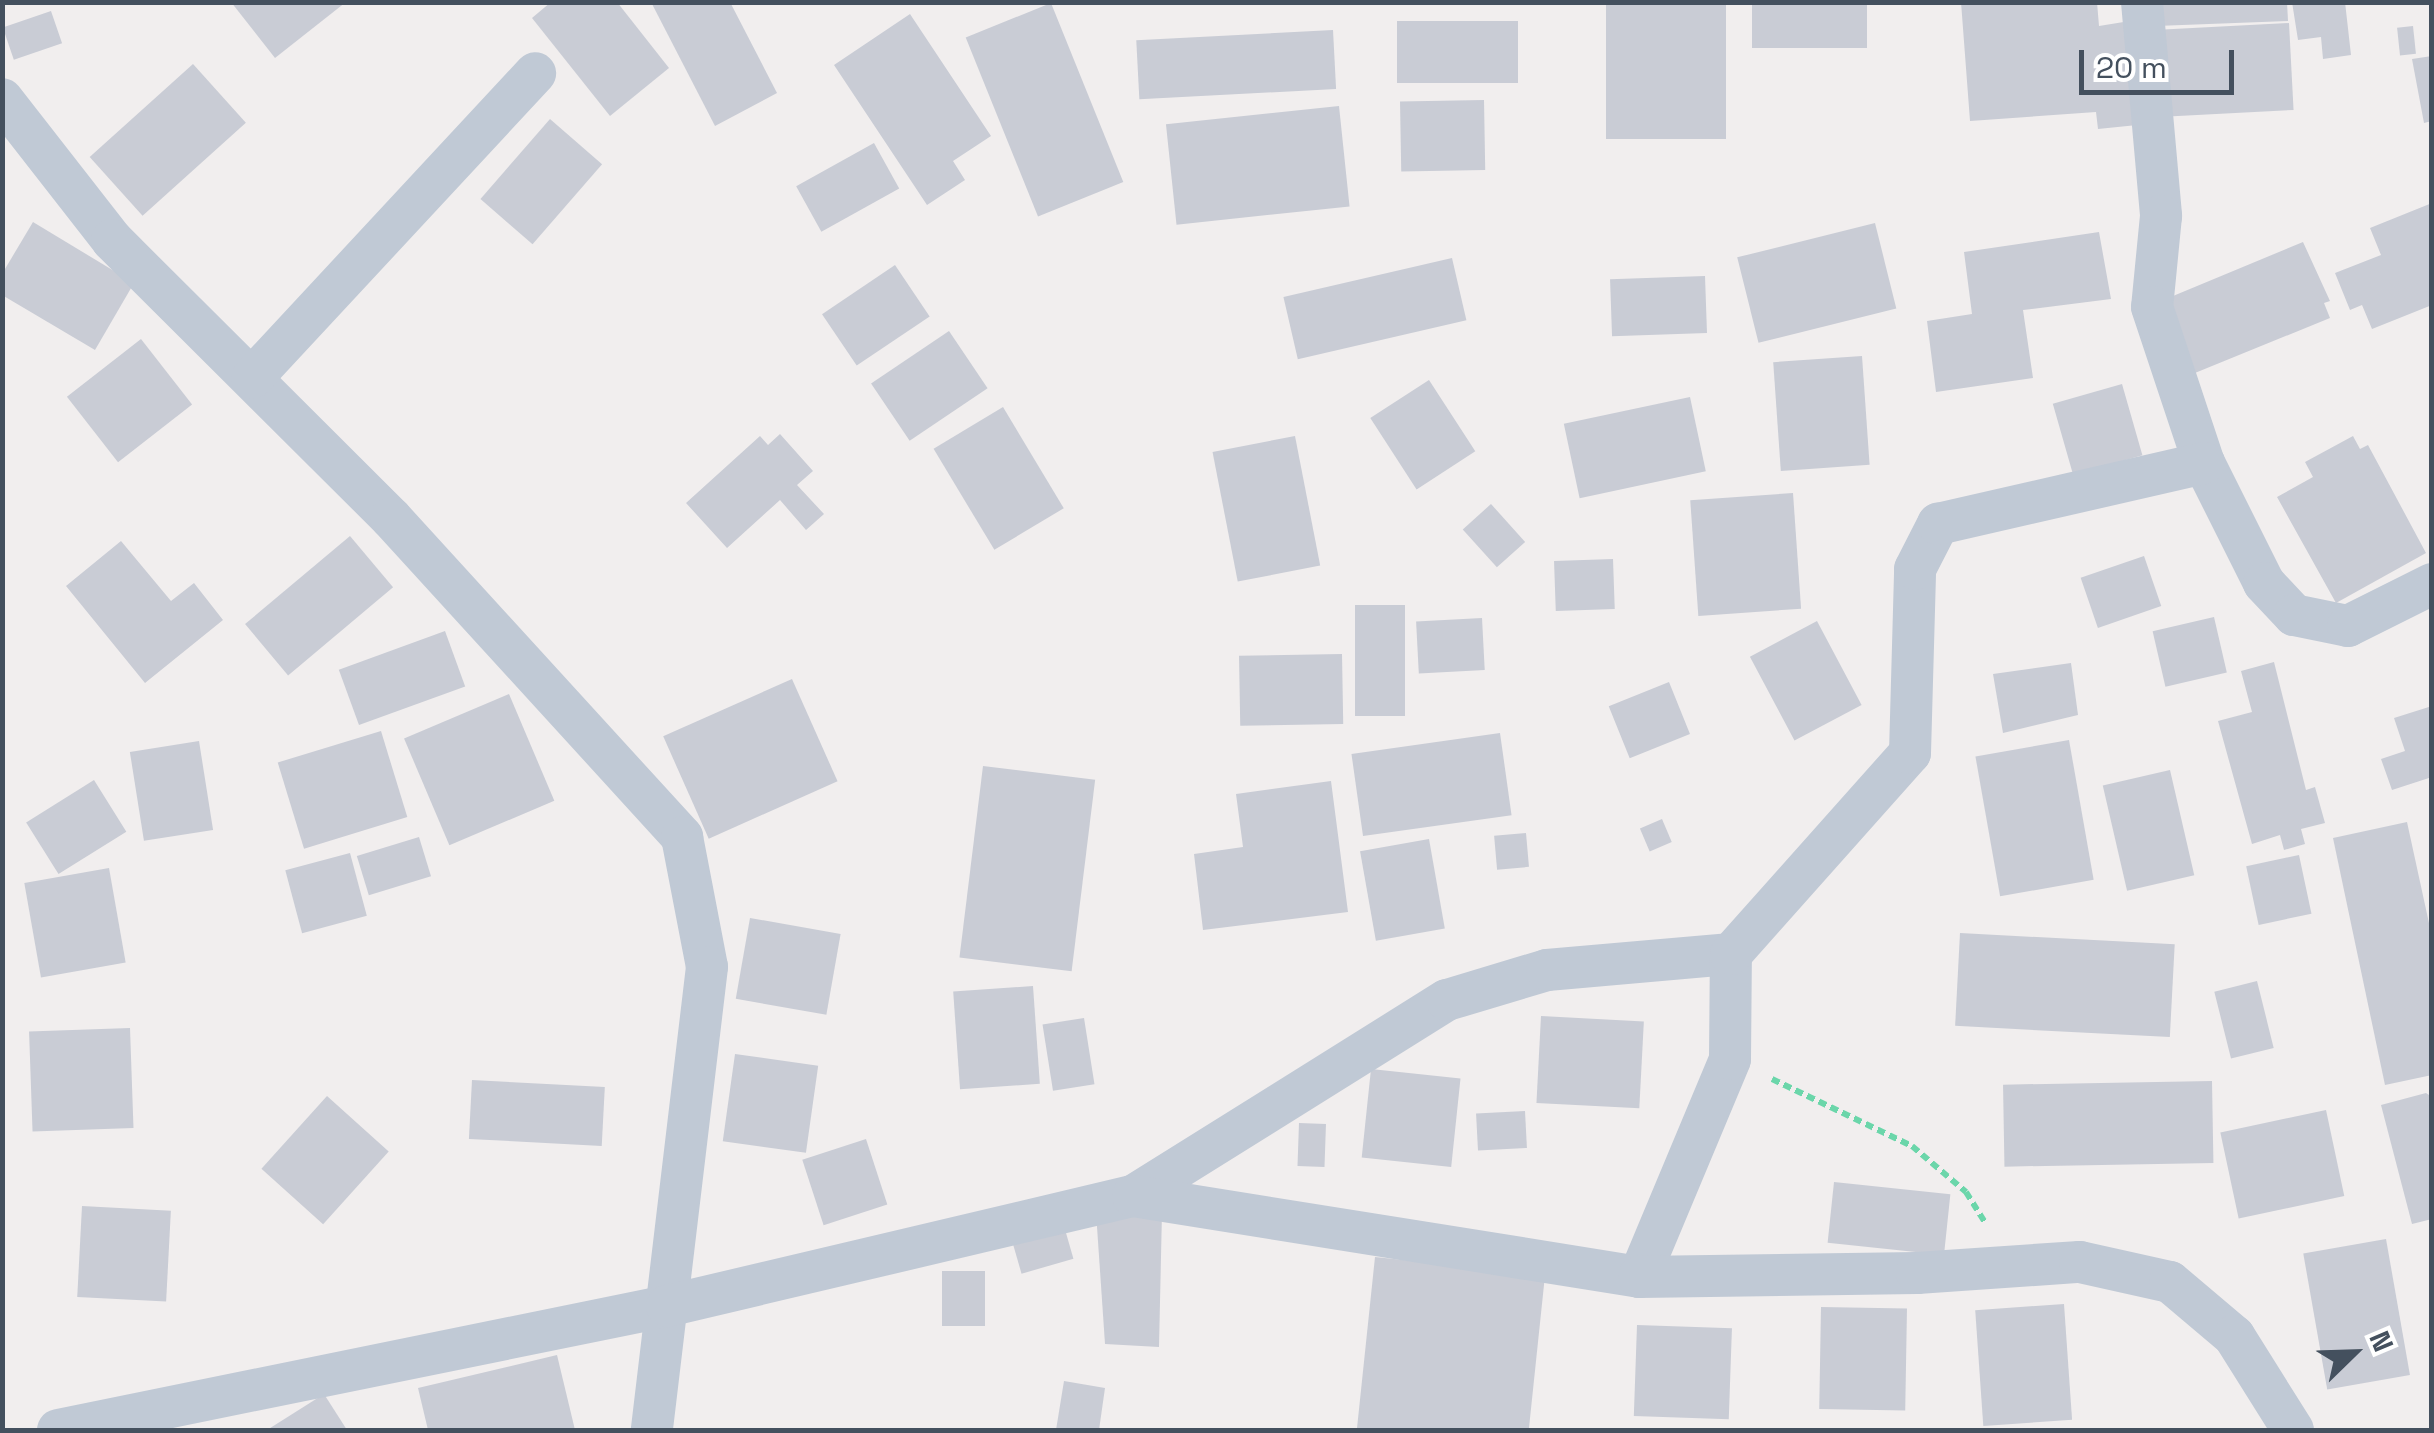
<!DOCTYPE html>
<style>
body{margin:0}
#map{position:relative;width:2434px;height:1433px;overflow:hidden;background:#f1eeee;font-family:"Space Grotesk",sans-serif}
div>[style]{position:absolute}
.building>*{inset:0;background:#c9ccd5;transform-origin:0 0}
.path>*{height:6px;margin-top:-3px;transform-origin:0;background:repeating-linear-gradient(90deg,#6bd6aa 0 8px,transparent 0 13px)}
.street>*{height:42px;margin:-21px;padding:0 21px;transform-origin:21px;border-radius:21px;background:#c0c9d5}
span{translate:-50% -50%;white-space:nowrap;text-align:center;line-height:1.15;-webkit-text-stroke:8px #fff;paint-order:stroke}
.frame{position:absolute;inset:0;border:5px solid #44505e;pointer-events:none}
.north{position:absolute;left:2304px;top:1303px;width:100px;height:100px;-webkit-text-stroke:8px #fff;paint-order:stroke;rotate:67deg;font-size:28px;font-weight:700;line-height:40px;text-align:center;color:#44505e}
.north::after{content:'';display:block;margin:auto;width:35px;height:45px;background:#44505e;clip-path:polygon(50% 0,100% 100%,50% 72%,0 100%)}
.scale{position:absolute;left:2079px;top:50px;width:155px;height:45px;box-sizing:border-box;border:5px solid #44505e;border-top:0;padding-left:12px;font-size:30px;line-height:35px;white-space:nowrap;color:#44505e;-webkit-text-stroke:8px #fff;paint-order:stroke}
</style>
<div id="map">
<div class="building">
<i style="clip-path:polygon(231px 2px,346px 2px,275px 58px)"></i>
<i style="clip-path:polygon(551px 2px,617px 2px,669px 68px,610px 116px,532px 18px)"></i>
<i style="clip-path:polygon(651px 2px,730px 2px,777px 93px,715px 126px)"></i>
<i style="left:1606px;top:2px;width:120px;height:137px"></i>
<i style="left:1752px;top:2px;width:115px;height:46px"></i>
<i style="clip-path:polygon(1961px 2px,2097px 2px,2099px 26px,2136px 20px,2147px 124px,2098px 129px,2096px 112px,1970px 121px)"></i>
<i style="clip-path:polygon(2156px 2px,2287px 2px,2288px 21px,2156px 26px)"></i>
<i style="clip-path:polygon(2292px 2px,2345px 2px,2351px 55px,2323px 59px,2321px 37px,2298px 40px)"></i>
<i style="left:1051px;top:3px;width:193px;height:92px;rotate:68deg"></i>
<i style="left:51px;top:11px;width:34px;height:51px;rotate:71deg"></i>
<i style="clip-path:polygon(910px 14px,991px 136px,953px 161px,965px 180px,927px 205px,834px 65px)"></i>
<i style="left:1397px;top:21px;width:121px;height:62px"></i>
<i style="left:2289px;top:23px;width:87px;height:135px;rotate:87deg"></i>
<i style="left:2413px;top:26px;width:28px;height:16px;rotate:84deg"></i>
<i style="left:1333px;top:30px;width:59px;height:197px;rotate:87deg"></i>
<i style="clip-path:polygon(2432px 56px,2432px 121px,2424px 123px,2412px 59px)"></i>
<i style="left:193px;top:64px;width:79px;height:139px;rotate:48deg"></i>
<i style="left:1484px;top:100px;width:70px;height:84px;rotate:89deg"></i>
<i style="left:1339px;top:106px;width:101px;height:174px;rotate:84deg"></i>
<i style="left:550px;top:119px;width:69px;height:106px;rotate:41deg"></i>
<i style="left:874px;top:143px;width:52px;height:89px;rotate:61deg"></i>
<i style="clip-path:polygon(2432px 203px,2432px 305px,2372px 329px,2362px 305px,2350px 310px,2335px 273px,2381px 255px,2370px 228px)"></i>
<i style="clip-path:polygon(33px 222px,134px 283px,95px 350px,2px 295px,2px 274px)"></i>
<i style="left:1875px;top:223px;width:88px;height:142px;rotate:76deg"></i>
<i style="clip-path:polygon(2099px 232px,2111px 299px,2023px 310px,2033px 378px,1936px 392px,1927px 321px,1972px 314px,1964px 252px)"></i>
<i style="clip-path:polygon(2303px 242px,2330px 301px,2324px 303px,2330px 318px,2190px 375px,2161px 301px)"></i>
<i style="left:1452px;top:258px;width:64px;height:173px;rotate:77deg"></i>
<i style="left:895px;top:265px;width:62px;height:88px;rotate:56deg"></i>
<i style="left:1705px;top:276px;width:57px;height:95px;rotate:88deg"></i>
<i style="left:949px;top:331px;width:69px;height:94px;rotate:56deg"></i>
<i style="left:141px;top:339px;width:83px;height:94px;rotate:52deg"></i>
<i style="left:1862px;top:356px;width:109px;height:89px;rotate:86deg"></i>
<i style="left:1429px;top:380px;width:85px;height:70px;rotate:57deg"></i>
<i style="left:2122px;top:384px;width:74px;height:72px;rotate:74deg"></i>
<i style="left:1690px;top:397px;width:76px;height:129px;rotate:78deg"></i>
<i style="left:1003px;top:407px;width:118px;height:81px;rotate:59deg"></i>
<i style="clip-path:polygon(780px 434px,813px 471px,797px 485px,824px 514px,806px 530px,780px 500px,727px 548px,686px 503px,760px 436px,768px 445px)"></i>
<i style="left:1295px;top:436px;width:132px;height:84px;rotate:79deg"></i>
<i style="clip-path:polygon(2353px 436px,2360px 449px,2368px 445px,2426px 553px,2336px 603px,2277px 497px,2313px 477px,2305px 462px)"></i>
<i style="left:1793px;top:493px;width:116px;height:103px;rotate:86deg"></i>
<i style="left:1491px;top:504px;width:51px;height:38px;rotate:48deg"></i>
<i style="left:350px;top:536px;width:67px;height:137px;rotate:50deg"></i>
<i style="clip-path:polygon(121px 541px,171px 601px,194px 583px,223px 620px,145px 683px,66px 586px)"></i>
<i style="left:2144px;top:556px;width:53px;height:67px;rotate:71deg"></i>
<i style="left:1613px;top:559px;width:50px;height:59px;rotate:88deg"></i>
<i style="left:1355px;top:605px;width:50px;height:111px"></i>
<i style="left:2214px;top:617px;width:57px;height:63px;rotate:77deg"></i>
<i style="left:1482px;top:618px;width:52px;height:66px;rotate:87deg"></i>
<i style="left:1817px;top:621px;width:95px;height:76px;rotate:62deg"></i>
<i style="left:445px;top:631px;width:59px;height:113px;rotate:70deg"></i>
<i style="left:1342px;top:654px;width:70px;height:103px;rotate:89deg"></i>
<i style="clip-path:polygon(2274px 662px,2306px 790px,2315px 787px,2325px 823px,2301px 829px,2305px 844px,2284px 850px,2280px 835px,2252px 844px,2218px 721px,2252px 712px,2241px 671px)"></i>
<i style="clip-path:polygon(2071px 663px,2078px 715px,2003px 733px,1993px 674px)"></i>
<i style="left:792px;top:679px;width:112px;height:141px;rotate:66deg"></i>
<i style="left:1669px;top:682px;width:56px;height:65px;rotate:68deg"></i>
<i style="left:509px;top:694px;width:116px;height:114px;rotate:67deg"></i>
<i style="clip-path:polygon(2432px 706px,2432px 777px,2392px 790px,2381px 759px,2405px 751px,2394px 718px)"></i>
<i style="left:381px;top:731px;width:90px;height:108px;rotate:73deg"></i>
<i style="left:1500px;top:733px;width:83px;height:150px;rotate:82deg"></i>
<i style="left:2069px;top:740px;width:142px;height:95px;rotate:80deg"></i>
<i style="left:199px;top:741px;width:90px;height:70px;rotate:81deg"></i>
<i style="left:983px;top:766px;width:113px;height:193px;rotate:7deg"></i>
<i style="left:2170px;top:770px;width:108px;height:69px;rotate:77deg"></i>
<i style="left:94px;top:780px;width:61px;height:80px;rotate:58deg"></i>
<i style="clip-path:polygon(1331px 781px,1348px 912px,1203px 930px,1194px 854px,1243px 847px,1236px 794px)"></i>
<i style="left:1662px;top:819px;width:25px;height:24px;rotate:67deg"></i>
<i style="clip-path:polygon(2407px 822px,2432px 937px,2432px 1075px,2385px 1085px,2333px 838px)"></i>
<i style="left:1526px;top:833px;width:34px;height:32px;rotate:85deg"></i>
<i style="left:419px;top:837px;width:41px;height:65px;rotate:73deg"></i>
<i style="left:1429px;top:839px;width:91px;height:70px;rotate:80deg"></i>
<i style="left:350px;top:853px;width:65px;height:67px;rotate:75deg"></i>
<i style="left:2299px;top:855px;width:60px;height:54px;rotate:78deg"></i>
<i style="left:109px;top:868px;width:96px;height:86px;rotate:80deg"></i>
<i style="left:750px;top:918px;width:92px;height:82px;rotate:10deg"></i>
<i style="left:1960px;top:933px;width:215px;height:93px;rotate:3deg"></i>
<i style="left:2257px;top:981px;width:69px;height:44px;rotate:76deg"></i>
<i style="left:1033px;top:986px;width:98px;height:80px;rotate:86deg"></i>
<i style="left:1541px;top:1016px;width:103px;height:87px;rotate:3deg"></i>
<i style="left:1084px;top:1018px;width:67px;height:42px;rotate:81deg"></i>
<i style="left:130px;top:1028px;width:100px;height:101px;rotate:88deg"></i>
<i style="left:735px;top:1054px;width:84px;height:88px;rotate:8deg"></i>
<i style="left:1371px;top:1069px;width:90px;height:89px;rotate:6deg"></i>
<i style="left:472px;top:1080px;width:133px;height:59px;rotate:3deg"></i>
<i style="left:2212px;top:1081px;width:82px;height:209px;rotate:89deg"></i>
<i style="clip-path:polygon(2426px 1093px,2432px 1097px,2432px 1219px,2412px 1224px,2381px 1105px)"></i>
<i style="left:327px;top:1096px;width:83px;height:98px;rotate:42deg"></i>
<i style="left:2326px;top:1110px;width:88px;height:108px;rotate:78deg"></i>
<i style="left:1525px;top:1111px;width:37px;height:49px;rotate:87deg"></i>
<i style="left:1299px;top:1123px;width:27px;height:43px;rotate:2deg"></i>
<i style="left:866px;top:1139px;width:69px;height:67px;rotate:72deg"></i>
<i style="left:1834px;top:1182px;width:117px;height:61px;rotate:6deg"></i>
<i style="left:1058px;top:1205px;width:56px;height:54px;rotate:74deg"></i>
<i style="left:82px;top:1206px;width:89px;height:91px;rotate:3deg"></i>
<i style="clip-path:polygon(1096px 1212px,1162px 1212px,1159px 1347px,1105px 1344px)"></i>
<i style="left:2386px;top:1239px;width:138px;height:84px;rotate:80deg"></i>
<i style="left:1375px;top:1257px;width:171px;height:174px;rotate:6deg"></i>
<i style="left:985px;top:1271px;width:55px;height:43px;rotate:90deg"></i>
<i style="left:2064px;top:1304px;width:116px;height:89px;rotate:86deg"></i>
<i style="left:1821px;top:1307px;width:86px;height:102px;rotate:1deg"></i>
<i style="left:1637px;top:1325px;width:95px;height:91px;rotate:2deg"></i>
<i style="clip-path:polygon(557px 1355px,575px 1430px,428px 1430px,418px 1388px)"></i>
<i style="clip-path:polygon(1064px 1381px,1105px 1388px,1099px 1430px,1056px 1430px)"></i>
<i style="clip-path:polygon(324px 1394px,347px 1430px,267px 1430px)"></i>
</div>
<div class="path">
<i style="left:1772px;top:1079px;width:155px;rotate:25.6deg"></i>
<i style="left:1912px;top:1146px;width:71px;rotate:40.4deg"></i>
<i style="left:1966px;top:1192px;width:36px;rotate:58deg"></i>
</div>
<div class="street">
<i style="left:2142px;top:2px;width:215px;rotate:84.9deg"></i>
<i style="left:2161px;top:216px;width:91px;rotate:95.6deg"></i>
<i style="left:2152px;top:307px;width:164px;rotate:71.6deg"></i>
<i style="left:2204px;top:463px;width:134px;rotate:63.4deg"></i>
<i style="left:2264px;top:583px;width:44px;rotate:46.8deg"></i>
<i style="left:2294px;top:615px;width:55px;rotate:11.5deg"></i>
<i style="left:2348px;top:626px;width:94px;rotate:-26.6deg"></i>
<i style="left:2px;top:99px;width:179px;rotate:52deg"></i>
<i style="left:112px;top:240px;width:394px;rotate:44.9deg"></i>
<i style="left:391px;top:518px;width:432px;rotate:47.6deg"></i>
<i style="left:682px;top:837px;width:132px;rotate:79.1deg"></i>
<i style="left:707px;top:967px;width:466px;rotate:96.8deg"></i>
<i style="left:252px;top:378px;width:416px;rotate:-47.1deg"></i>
<i style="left:1133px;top:1196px;width:370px;rotate:-32deg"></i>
<i style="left:1447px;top:1000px;width:104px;rotate:-16.7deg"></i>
<i style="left:1547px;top:970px;width:185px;rotate:-5deg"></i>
<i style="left:1639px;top:1277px;width:236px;rotate:-67.3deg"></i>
<i style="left:1730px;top:1059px;width:105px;rotate:-89.5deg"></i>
<i style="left:1731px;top:954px;width:269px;rotate:-48.3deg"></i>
<i style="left:1910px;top:753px;width:184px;rotate:-88.4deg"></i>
<i style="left:1915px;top:569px;width:51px;rotate:-62.9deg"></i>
<i style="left:1938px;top:524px;width:273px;rotate:-12.9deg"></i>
<i style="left:58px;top:1430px;width:621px;rotate:-11.51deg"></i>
<i style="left:667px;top:1306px;width:479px;rotate:-13.3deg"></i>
<i style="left:1133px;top:1196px;width:512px;rotate:9.09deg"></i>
<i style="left:1639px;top:1277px;width:278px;rotate:-0.8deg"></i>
<i style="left:1917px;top:1273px;width:163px;rotate:-3.9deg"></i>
<i style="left:2080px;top:1262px;width:92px;rotate:12.5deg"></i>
<i style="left:2170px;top:1282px;width:84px;rotate:40.2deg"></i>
<i style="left:2234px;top:1336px;width:111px;rotate:57.9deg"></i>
</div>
<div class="frame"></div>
<div class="north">N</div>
<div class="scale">20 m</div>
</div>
